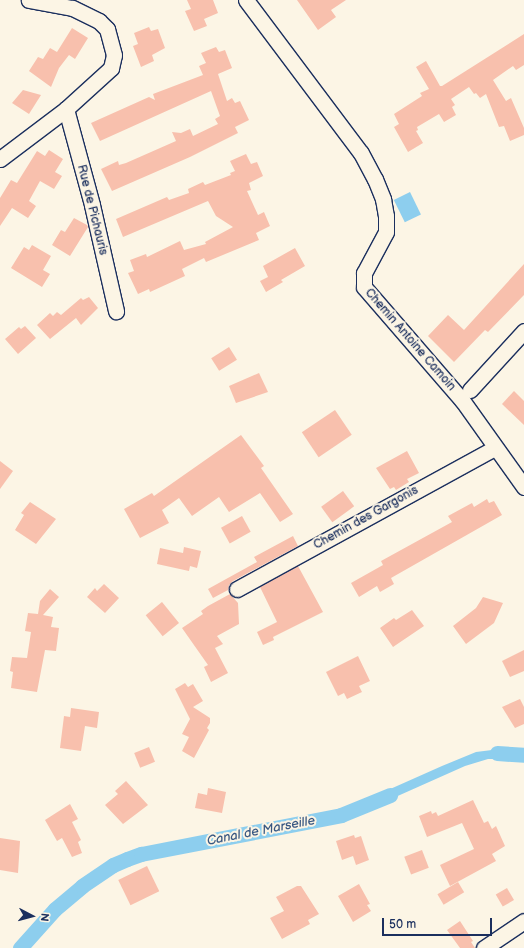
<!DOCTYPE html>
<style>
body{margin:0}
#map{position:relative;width:524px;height:948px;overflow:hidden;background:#fcf5e5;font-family:"Balsamiq Sans",sans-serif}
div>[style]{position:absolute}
.water>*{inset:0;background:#8dceee;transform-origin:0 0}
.canal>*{height:15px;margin:-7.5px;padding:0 7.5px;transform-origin:7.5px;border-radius:7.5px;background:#8dceee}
.building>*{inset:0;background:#f8c0ad;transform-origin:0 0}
.roads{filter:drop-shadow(1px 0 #1b2f5e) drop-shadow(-1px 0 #1b2f5e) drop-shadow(0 1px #1b2f5e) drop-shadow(0 -1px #1b2f5e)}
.minor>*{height:15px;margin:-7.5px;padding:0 7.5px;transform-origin:7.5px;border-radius:7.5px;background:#fcf5e5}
span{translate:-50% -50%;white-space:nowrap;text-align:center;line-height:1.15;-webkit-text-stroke:4px #fcf5e5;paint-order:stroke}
.street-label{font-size:12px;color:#1b2f5e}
.water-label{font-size:13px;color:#385782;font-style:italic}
.north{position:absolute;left:12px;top:896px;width:40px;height:40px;-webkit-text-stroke:3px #fcf5e5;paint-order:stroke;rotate:96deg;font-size:11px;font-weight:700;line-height:16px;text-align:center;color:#1b2f5e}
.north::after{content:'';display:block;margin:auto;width:14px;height:18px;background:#1b2f5e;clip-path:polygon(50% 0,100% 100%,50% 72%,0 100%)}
.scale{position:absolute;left:382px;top:918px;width:110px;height:18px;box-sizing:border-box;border:2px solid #1b2f5e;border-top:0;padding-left:5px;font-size:12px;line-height:14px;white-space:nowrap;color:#1b2f5e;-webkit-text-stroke:3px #fcf5e5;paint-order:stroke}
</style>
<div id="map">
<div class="water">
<i style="left:410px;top:192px;width:25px;height:18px;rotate:64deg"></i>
<i style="clip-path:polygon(508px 748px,517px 749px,516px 759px,488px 759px,465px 766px,373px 807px,370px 798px,442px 766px,476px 752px)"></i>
</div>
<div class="canal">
<i style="left:497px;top:753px;width:27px;rotate:4deg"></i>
<i style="left:20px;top:948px;width:52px;rotate:-48.1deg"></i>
<i style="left:55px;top:909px;width:35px;rotate:-40deg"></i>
<i style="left:82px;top:886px;width:37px;rotate:-34deg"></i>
<i style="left:113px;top:865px;width:15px;rotate:-23deg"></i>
<i style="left:127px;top:859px;width:15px;rotate:-20deg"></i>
<i style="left:141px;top:854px;width:204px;rotate:-11deg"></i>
<i style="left:341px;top:815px;width:53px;rotate:-22.2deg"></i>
</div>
<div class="building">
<i style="clip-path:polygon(187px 0,213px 0,218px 13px,204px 19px,207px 26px,194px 31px,185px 11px,191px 9px)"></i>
<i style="clip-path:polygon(297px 0,346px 0,331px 10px,336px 17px,318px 30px)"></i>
<i style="clip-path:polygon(149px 27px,151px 31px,158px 29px,165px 48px,152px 55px,154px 61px,141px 67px,133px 46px,138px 44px,134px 33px)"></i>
<i style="clip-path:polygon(72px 28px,88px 38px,75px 59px,69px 55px,59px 68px,51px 87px,29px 71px,38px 57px,43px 59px,50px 48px,57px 52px)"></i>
<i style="clip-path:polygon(524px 34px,524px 65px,516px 70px,513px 66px,493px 80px,506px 101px,511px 98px,524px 128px,524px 135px,510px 141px,504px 126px,499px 127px,486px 94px,480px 98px,476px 93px,474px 94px,469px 87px,451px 99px,455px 105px,452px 107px,456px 115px,444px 122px,439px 114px,417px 127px,418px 130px,416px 131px,423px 143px,408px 152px,394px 127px,399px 124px,394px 114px,422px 96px,420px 93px,429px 89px,416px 67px,426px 61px,440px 86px,442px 86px)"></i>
<i style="clip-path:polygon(216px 47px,219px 52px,225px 50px,232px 68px,218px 74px,227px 101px,232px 98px,235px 103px,240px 101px,249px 120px,235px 127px,238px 133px,190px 157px,112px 191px,101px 169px,118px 161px,119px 165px,126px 163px,176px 141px,172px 132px,181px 133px,190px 129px,193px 136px,218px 124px,215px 119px,220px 116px,211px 91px,100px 141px,91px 123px,149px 97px,155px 100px,153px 94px,203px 75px,199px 66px,206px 63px,201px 53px)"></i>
<i style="clip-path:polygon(23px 90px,41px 95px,29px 114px,12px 103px)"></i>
<i style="clip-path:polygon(49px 150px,63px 159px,55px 172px,62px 176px,54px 189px,40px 181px,29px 201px,36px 206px,28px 218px,12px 208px,0 226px,0 198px,11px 180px,17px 183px,37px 151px,45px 156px)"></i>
<i style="clip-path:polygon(246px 154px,251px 164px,257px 162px,263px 176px,249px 183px,251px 190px,247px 191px,258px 215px,264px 212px,270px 226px,256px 233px,259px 240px,206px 262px,204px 258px,182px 269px,185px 276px,150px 292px,149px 289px,138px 294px,128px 273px,134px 271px,130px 260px,146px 254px,147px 257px,180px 241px,184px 250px,206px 244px,205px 242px,233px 227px,216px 216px,208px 201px,123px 237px,116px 219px,167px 197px,169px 200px,189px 193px,188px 189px,203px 182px,205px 185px,231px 175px,230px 173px,235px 171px,230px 161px)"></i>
<i style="clip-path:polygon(74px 218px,87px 225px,88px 227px,70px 256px,52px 245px,61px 230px,65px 232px)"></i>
<i style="clip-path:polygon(32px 245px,51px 256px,43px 270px,50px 274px,42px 287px,11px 268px,24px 247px,29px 250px)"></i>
<i style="clip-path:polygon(295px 248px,305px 266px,281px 280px,283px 282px,266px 292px,260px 281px,268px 277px,263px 266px)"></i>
<i style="clip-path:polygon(524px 264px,524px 295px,488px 332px,485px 330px,454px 362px,428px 336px,448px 315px,464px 330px)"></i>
<i style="clip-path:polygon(89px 297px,98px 308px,81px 325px,76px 318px,50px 339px,37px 325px,50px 313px,53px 316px,57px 312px,61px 315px,81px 298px,83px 300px)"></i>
<i style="clip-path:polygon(25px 326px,36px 338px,18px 354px,5px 339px,19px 327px,21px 329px)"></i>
<i style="left:229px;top:347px;width:15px;height:21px;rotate:58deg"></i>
<i style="clip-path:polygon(259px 373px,268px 392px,236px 403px,229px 386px)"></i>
<i style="clip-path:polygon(514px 391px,524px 401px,524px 425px,502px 404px)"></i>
<i style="left:335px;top:410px;width:30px;height:40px;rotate:56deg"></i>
<i style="clip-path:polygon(241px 435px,264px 466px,261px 468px,293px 514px,280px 522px,260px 493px,229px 512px,219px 497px,192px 516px,179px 498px,162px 510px,169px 523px,140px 538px,124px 509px,152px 493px,154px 496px)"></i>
<i style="clip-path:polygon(407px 451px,419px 473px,407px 479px,409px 482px,396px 490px,394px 487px,390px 489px,376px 468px)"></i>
<i style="clip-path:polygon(0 461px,13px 471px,0 489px)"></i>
<i style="left:343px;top:491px;width:19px;height:27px;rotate:54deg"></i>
<i style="clip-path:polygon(487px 499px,489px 503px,494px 501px,502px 515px,391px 578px,394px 584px,380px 592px,377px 586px,359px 597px,351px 583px,383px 565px,381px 561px,452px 522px,448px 516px,472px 503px,474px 507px)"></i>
<i style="clip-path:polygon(30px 502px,56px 519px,36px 544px,15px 530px,24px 515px,21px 513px)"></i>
<i style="left:242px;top:516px;width:18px;height:24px;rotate:61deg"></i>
<i style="clip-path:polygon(293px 536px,298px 546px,233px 581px,229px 585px,228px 590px,213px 598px,208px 589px,257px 562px,254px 557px)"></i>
<i style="clip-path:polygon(184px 547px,201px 551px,197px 568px,190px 566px,189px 571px,157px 564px,160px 548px,183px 553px)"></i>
<i style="clip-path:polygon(298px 566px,323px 612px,273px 637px,274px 640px,263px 645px,257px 632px,277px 622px,260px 587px)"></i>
<i style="clip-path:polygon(104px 584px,119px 598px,105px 613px,87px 597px,95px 588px,97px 591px)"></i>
<i style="clip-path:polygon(50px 589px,59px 597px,43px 615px,53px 617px,51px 627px,59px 628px,56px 651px,45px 650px,37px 692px,11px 688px,13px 672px,10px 671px,12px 657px,27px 658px,31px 632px,25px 631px,28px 613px,38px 614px,40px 601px)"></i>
<i style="clip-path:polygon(230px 594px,238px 603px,239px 624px,217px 636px,223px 644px,215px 648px,228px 673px,211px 682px,204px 667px,208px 665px,182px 628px,203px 614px,201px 611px,208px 606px)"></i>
<i style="clip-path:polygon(483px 597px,503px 603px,494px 623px,466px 644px,453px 626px,476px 608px)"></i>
<i style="left:162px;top:602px;width:27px;height:21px;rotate:51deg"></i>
<i style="clip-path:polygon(412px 610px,424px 626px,393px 647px,380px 628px,394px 618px,396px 620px)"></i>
<i style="clip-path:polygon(524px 650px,524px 671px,510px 677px,502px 661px)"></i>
<i style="clip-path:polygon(358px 656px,370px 681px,359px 686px,362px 692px,347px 699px,344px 693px,338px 696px,326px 672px)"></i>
<i style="clip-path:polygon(185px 683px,188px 687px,193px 684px,203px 701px,193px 707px,210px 718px,210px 723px,207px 728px,209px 730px,194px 758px,182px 751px,189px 737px,182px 734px,190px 719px,175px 689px)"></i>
<i style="clip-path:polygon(520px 699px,524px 707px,524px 724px,515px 728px,502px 707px)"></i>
<i style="clip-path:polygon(71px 708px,99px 712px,97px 728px,85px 726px,81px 751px,60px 748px,64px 716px,70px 717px)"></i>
<i style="left:149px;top:747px;width:16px;height:16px;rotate:68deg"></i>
<i style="clip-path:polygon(126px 781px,148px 805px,123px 824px,105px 805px,118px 794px,115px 791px)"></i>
<i style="clip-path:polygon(208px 788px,226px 792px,222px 813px,195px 808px,198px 793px,207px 795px)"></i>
<i style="clip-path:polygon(473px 800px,484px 823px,488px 821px,492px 829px,496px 826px,505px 846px,492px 854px,496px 861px,450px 886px,440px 865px,474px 849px,462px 823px,427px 837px,419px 816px,431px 811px,432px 814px,436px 812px,438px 816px)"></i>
<i style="clip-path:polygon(70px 804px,78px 819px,72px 822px,81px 840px,78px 842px,82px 853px,72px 857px,62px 838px,57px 841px,45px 820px)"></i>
<i style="clip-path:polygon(354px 835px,355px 838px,361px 836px,369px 860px,356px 865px,353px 856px,342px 860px,336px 841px)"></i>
<i style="clip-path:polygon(0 838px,20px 841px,18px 873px,0 870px)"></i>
<i style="left:422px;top:850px;width:19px;height:19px;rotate:69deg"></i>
<i style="left:147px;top:866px;width:28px;height:32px;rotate:64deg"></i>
<i style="left:458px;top:882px;width:12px;height:24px;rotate:59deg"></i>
<i style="clip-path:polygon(359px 884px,370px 904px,367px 905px,371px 911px,353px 922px,338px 896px)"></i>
<i style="clip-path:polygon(297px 886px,301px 886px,319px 914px,308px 920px,310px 924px,282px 939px,270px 918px,284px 911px,276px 897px)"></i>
<i style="left:507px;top:888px;width:14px;height:13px;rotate:60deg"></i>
<i style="clip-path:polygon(460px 921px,473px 941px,471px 942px,475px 948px,460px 948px,447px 930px)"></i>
</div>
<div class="roads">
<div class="minor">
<i style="left:246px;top:0;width:191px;rotate:53.1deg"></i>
<i style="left:361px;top:153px;width:30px;rotate:62deg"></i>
<i style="left:375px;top:179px;width:22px;rotate:68deg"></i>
<i style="left:383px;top:199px;width:17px;rotate:80deg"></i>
<i style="left:386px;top:216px;width:16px;rotate:90deg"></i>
<i style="left:386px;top:232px;width:47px;rotate:118.2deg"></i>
<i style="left:364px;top:273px;width:14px;rotate:90deg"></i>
<i style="left:364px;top:287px;width:150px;rotate:49.1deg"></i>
<i style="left:462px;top:400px;width:107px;rotate:54.5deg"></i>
<i style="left:66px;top:109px;width:99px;rotate:74.8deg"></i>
<i style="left:92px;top:205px;width:109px;rotate:77.2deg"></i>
<i style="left:0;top:159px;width:83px;rotate:-37.1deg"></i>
<i style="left:66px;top:109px;width:61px;rotate:-42.3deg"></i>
<i style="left:111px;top:68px;width:13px;rotate:-77deg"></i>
<i style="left:114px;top:55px;width:27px;rotate:-105deg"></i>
<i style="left:107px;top:29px;width:11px;rotate:-135deg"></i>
<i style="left:99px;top:21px;width:30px;rotate:-154deg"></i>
<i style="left:72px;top:8px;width:44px;rotate:-169.5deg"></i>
<i style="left:470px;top:390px;width:80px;rotate:-47.5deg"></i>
<i style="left:237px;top:589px;width:294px;rotate:-28.7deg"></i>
<i style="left:484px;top:948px;width:48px;rotate:-34deg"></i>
</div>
</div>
<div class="street-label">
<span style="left:92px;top:210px;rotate:76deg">Rue de Pichauris</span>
<span style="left:410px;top:340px;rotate:49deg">Chemin Antoine Camoin</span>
<span style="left:366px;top:518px;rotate:-29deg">Chemin des Gargonis</span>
</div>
<div class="water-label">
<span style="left:261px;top:831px;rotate:-11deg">Canal de Marseille</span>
</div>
<div class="north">N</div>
<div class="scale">50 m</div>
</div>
